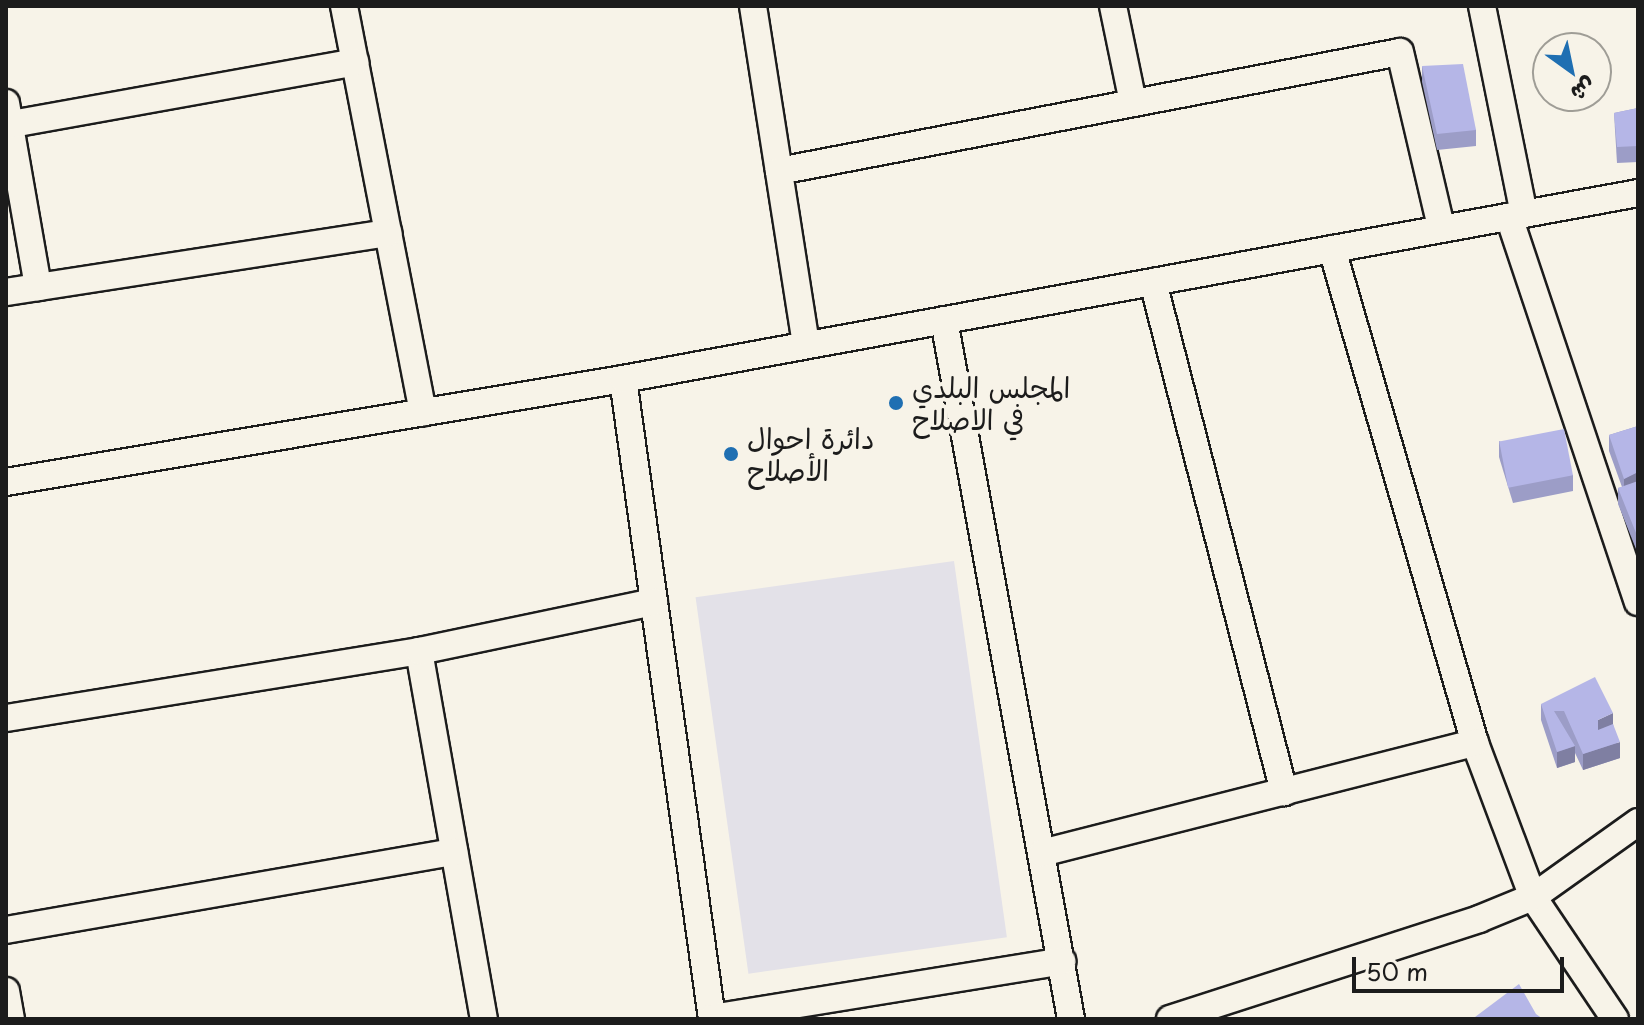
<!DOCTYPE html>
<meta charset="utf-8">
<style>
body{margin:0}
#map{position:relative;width:1644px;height:1025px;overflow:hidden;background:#f7f3e8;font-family:"Playpen Sans","Playpen Sans Arabic",sans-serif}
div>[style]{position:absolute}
.built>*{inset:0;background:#e3e1e8;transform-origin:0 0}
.roads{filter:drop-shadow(2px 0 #1c1c1c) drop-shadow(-2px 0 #1c1c1c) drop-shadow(0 2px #1c1c1c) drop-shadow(0 -2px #1c1c1c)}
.street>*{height:26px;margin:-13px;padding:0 13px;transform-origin:13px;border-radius:13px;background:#f7f3e8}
.wall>*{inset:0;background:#9c9dc7}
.shaded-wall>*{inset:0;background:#7f7fa2}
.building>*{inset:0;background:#b5b6e7;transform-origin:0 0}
.dots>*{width:22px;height:22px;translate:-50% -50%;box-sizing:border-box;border:4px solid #f7f3e8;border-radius:50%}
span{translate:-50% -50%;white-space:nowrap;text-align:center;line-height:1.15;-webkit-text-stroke:8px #f7f3e8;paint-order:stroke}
.poi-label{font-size:28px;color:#1c1c1c}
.left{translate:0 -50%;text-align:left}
.frame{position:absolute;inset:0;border:8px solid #1c1c1c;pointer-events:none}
.north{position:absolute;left:1532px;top:32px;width:80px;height:80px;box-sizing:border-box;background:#f7f3e8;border:2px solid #9f9d96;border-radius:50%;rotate:147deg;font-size:22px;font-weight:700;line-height:32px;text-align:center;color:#1c1c1c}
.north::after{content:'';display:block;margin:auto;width:28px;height:36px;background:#1f6fb2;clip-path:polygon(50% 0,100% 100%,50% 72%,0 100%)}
.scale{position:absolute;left:1352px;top:957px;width:212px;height:36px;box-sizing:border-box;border:4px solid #1c1c1c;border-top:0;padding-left:10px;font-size:24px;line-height:28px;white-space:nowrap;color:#1c1c1c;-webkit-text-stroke:6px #f7f3e8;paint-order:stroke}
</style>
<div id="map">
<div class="built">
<i style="left:954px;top:561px;width:380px;height:261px;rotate:82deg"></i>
</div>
<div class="roads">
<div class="street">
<i style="left:344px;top:6px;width:414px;rotate:79deg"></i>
<i style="left:753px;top:6px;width:343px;rotate:81.1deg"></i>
<i style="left:1113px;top:6px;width:99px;rotate:78.3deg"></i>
<i style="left:1482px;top:6px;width:212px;rotate:78.6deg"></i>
<i style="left:6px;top:103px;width:187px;rotate:80.1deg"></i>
<i style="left:6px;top:125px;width:355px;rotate:-10.2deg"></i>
<i style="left:779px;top:171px;width:632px;rotate:-10.85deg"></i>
<i style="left:1400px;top:52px;width:180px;rotate:76.8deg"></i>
<i style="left:1509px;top:217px;width:406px;rotate:71.5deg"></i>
<i style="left:1332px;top:249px;width:514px;rotate:73.86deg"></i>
<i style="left:1475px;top:743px;width:165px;rotate:69.4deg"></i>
<i style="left:1533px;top:897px;width:147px;rotate:56.1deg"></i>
<i style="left:1153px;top:282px;width:527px;rotate:75.59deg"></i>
<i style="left:6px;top:292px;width:387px;rotate:-8.8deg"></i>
<i style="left:944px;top:320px;width:710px;rotate:79.7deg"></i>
<i style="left:623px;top:379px;width:646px;rotate:82.08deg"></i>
<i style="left:6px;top:482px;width:626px;rotate:-9.48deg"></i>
<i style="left:623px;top:379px;width:1032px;rotate:-10.38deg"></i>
<i style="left:419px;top:651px;width:374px;rotate:80deg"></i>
<i style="left:6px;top:718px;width:418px;rotate:-9.2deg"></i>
<i style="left:419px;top:651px;width:240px;rotate:-11.8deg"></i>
<i style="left:1042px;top:853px;width:447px;rotate:-14.3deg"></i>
<i style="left:6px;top:930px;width:455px;rotate:-9.9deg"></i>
<i style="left:6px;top:991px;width:28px;rotate:80deg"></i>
<i style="left:712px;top:1018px;width:355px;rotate:-9.2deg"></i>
<i style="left:1170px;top:1019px;width:325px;rotate:-17.9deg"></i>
<i style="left:1479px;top:919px;width:58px;rotate:-22.2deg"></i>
<i style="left:1533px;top:897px;width:129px;rotate:-35.5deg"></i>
</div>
</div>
<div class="wall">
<i style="clip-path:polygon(1422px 66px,1476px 130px,1476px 146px,1437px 150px,1422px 82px)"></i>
<i style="clip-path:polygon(1638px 108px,1638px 162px,1617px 163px,1614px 113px)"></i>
<i style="clip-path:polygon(1638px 426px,1638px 554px,1618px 504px,1618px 488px,1622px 487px,1609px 451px,1609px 435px)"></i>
<i style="clip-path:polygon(1499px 441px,1573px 475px,1573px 491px,1513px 503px,1499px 457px)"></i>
<i style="clip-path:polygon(1541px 704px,1613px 724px,1620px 758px,1583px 770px,1575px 753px,1575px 762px,1557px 768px,1541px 720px)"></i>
</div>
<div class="shaded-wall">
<i style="clip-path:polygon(1638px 472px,1638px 488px,1624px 495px,1624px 479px)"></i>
<i style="clip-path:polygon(1613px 713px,1613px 729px,1598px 736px,1598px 720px)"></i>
<i style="clip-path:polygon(1620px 742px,1620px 758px,1583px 770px,1583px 754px)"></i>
<i style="clip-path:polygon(1575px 746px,1575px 762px,1557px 768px,1557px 752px)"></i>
</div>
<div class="building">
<i style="clip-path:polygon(1463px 64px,1476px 130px,1437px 134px,1422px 66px)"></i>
<i style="clip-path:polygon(1638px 108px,1638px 146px,1617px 147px,1614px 113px)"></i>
<i style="clip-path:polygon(1638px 426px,1638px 472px,1624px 479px,1609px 435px)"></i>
<i style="left:1564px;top:429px;width:47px;height:66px;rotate:79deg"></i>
<i style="clip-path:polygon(1638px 481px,1638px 538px,1618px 488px)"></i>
<i style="clip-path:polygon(1595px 677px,1613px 713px,1598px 720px,1598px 730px,1613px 724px,1620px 742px,1583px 754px,1564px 711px,1554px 711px,1575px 746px,1557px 752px,1541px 704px)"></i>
<i style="clip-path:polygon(1519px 984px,1536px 1014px,1543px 1019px,1476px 1019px,1475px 1017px)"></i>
</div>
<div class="dots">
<i style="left:896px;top:403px;background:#1f6fb2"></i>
<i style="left:731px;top:454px;background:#1f6fb2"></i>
</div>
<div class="poi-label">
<span class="left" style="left:912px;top:403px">المجلس البلدي<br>في الاصلاح</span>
<span class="left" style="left:747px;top:454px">دائرة احوال<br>الأصلاح</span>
</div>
<div class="frame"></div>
<div class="north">ش</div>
<div class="scale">50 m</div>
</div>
